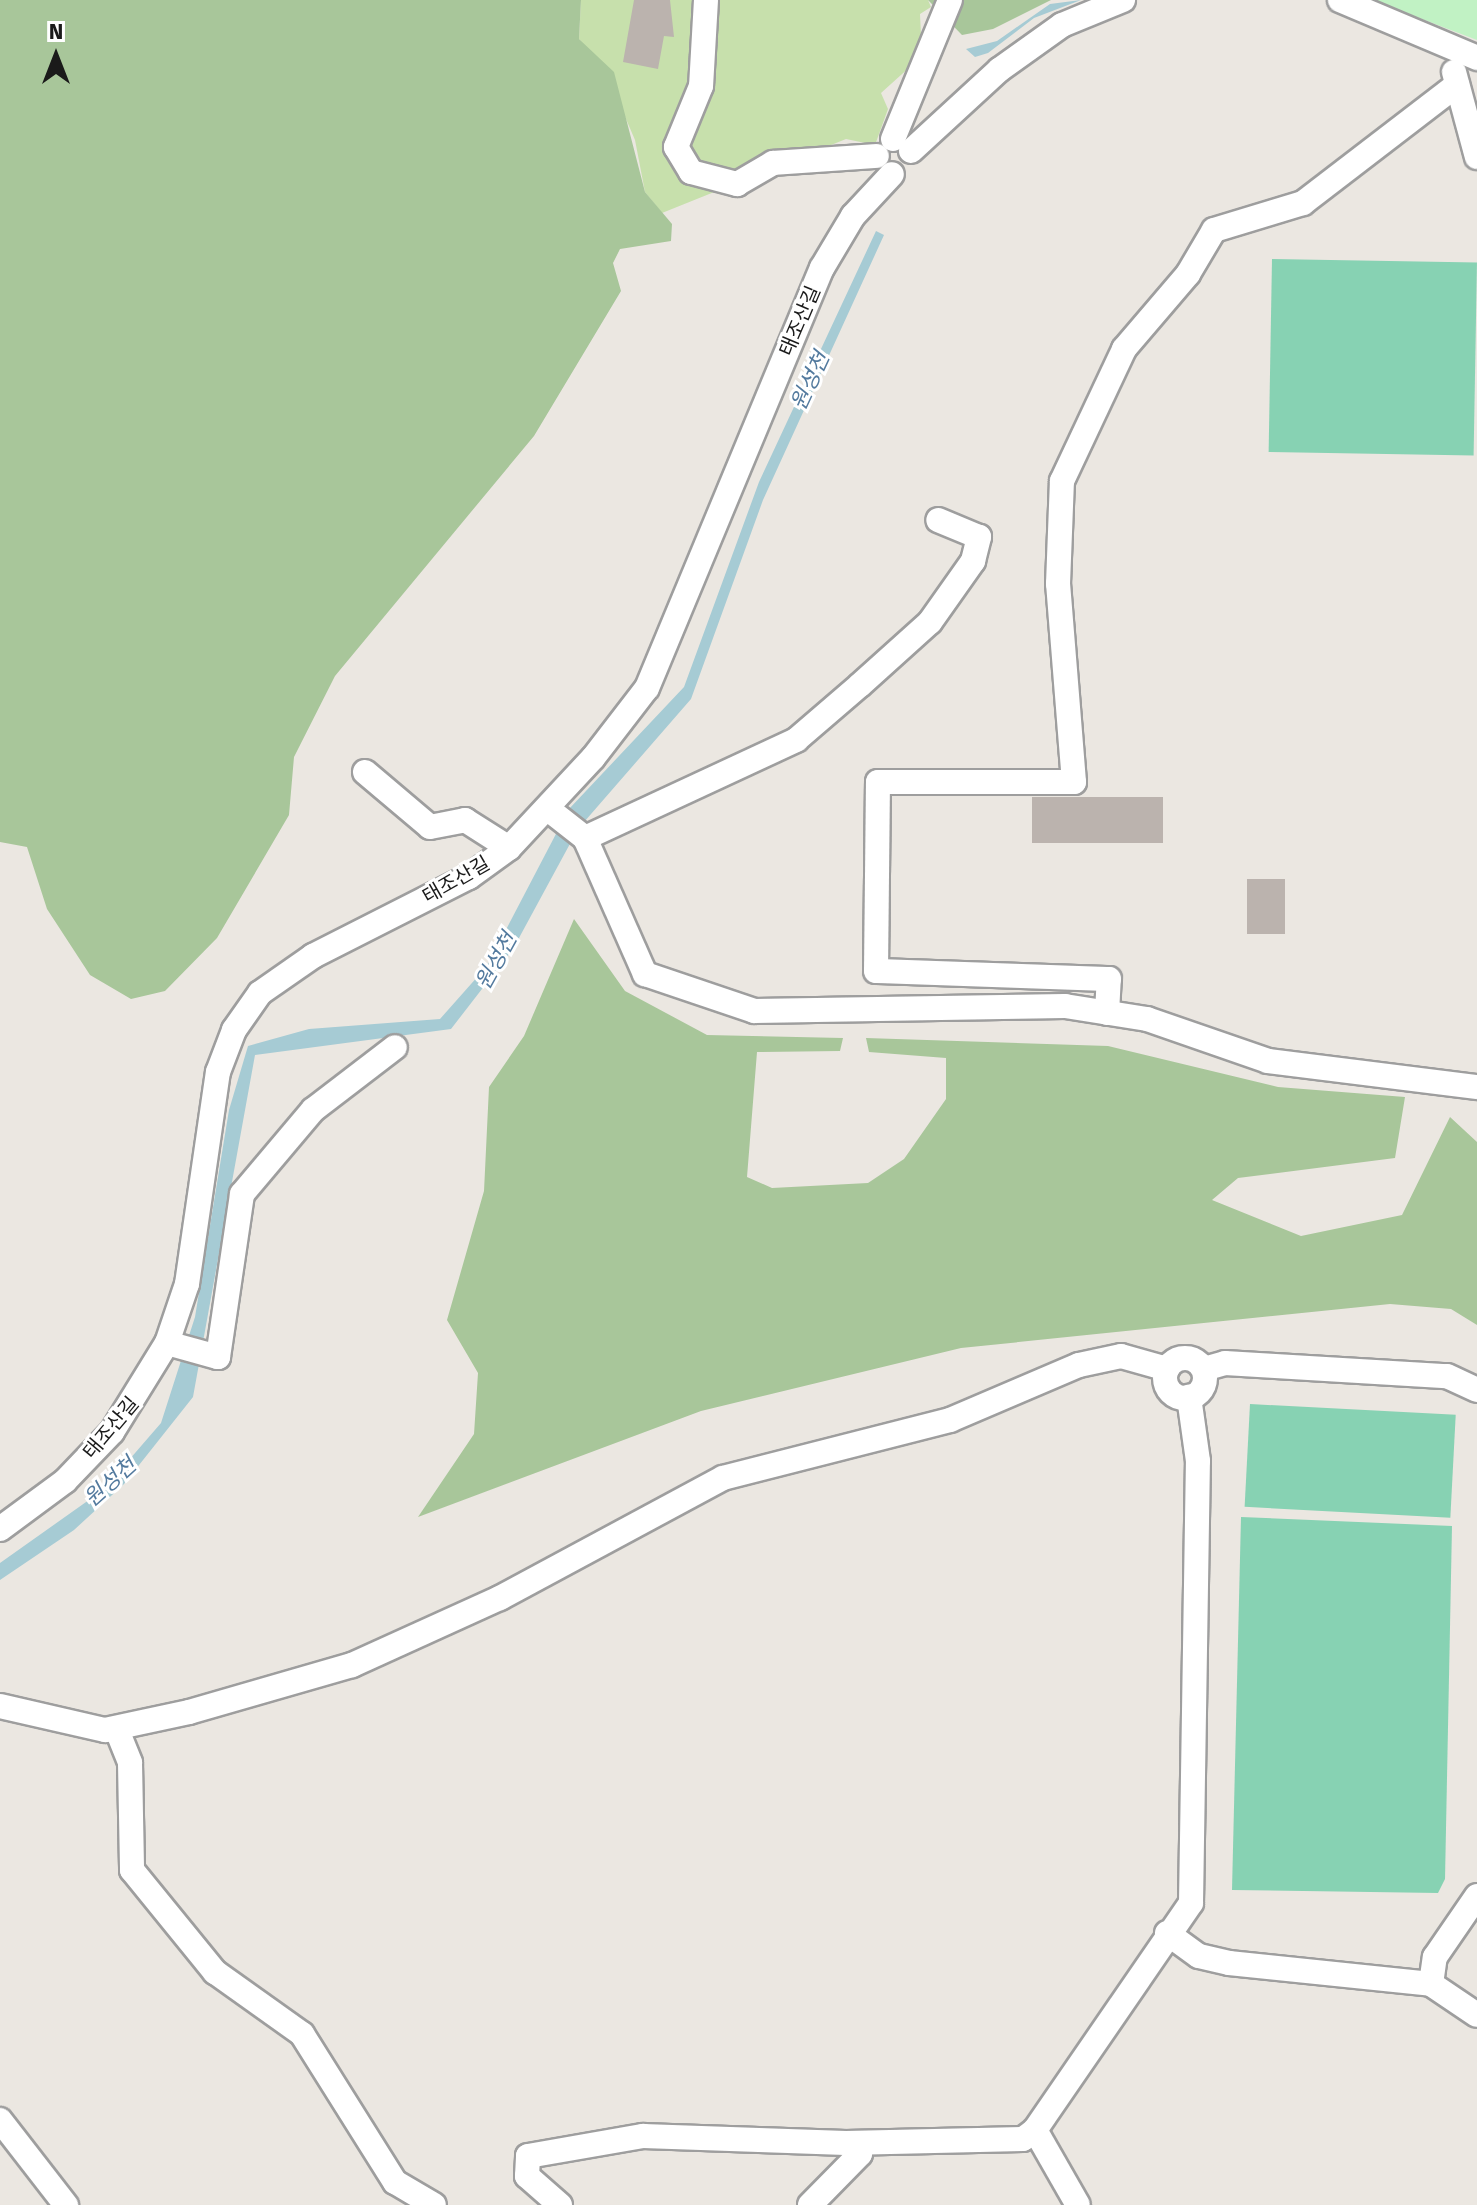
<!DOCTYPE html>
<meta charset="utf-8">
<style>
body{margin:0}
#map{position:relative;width:1477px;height:2205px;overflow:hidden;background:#ebe7e1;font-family:"Fira Sans","Noto Sans KR",sans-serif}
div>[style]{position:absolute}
.grass>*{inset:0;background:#c7e0ac}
.forest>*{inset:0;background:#a8c69a}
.park>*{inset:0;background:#c1f2c4}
.pitch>*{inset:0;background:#87d2b3;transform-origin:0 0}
.water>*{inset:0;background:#a6cbd4}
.building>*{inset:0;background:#bbb3ae;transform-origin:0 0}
.roads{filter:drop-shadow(2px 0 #9e9e9e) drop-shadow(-2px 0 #9e9e9e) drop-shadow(0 2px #9e9e9e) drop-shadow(0 -2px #9e9e9e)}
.minor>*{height:24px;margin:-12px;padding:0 12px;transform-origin:12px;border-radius:12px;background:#fff}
.minor>.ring{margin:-12px;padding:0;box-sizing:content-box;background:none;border:24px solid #fff;border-radius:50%}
span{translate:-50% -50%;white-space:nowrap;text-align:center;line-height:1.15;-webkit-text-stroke:6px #fff;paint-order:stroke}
.street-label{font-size:20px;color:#1a1a1a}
.water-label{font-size:22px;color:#537a9e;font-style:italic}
.north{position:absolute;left:16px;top:16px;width:80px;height:80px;-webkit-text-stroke:6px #fff;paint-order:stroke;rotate:0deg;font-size:22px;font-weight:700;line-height:32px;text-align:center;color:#1a1a1a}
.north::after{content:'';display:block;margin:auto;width:28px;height:36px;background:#1a1a1a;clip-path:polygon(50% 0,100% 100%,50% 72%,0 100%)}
</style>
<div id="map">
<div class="grass">
<i style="clip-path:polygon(581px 0,928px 0,931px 7px,920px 14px,922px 56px,881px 93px,888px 109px,875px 145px,846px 139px,662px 213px,645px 192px,635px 140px,605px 70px,579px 39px)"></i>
</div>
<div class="forest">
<i style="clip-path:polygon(0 0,581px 0,579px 39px,614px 72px,645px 192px,672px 224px,671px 241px,620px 249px,613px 263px,621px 291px,534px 436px,335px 676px,294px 757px,289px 815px,217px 938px,165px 991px,131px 999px,90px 975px,47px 909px,27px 847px,0 842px)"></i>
<i style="clip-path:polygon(928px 0,1051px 0,993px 29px,962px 35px)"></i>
<i style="clip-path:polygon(574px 919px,625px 991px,707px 1035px,843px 1038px,840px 1051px,757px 1052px,747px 1177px,772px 1188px,868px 1183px,904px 1159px,946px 1099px,946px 1058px,869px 1052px,866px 1038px,1108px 1046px,1278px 1087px,1405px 1097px,1395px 1158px,1238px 1178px,1212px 1200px,1301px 1236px,1402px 1215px,1450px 1117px,1477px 1142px,1477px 1325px,1451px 1309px,1390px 1304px,961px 1348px,701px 1411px,418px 1517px,474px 1434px,478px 1373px,447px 1320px,484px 1191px,489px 1087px,524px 1036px)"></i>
</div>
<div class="park">
<i style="clip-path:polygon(1372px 0,1477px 0,1477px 40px)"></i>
</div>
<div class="pitch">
<i style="left:1272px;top:259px;width:205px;height:193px;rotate:1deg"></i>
<i style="left:1250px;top:1404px;width:206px;height:103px;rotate:3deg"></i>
<i style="clip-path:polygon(1241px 1517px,1452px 1526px,1445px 1879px,1438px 1893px,1232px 1890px)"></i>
</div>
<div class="water">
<i style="clip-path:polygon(1081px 0,1034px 18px,988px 53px,975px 57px,966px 49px,997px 41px,1050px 4px)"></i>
<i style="clip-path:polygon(876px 231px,884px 235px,763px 500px,691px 699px,578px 829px,513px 949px,451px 1029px,255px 1055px,193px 1397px,124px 1484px,74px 1530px,0 1580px,0 1563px,103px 1490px,161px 1423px,195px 1317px,229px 1110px,248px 1046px,309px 1029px,440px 1019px,487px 966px,569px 809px,684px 687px,759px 482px)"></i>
</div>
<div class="building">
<i style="clip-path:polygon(634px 0,670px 0,674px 37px,664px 36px,658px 69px,623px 62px)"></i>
<i style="left:1032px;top:797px;width:131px;height:46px"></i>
<i style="left:1247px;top:879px;width:38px;height:55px"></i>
</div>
<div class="roads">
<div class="minor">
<i style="left:706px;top:0;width:86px;rotate:93.3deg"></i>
<i style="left:701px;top:86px;width:66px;rotate:112.3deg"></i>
<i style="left:676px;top:147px;width:29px;rotate:59deg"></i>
<i style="left:691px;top:172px;width:48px;rotate:14.6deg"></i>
<i style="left:737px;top:184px;width:42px;rotate:-30.3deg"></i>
<i style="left:773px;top:163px;width:104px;rotate:-3.9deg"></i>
<i style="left:1340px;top:0;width:149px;rotate:22.9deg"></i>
<i style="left:1454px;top:72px;width:88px;rotate:74.9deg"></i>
<i style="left:893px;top:139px;width:150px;rotate:-67.7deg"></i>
<i style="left:911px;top:151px;width:120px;rotate:-42.6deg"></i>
<i style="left:999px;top:70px;width:77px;rotate:-35.5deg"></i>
<i style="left:1062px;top:25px;width:66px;rotate:-22.3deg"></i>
<i style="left:365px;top:772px;width:85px;rotate:40.2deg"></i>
<i style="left:430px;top:827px;width:36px;rotate:-11deg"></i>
<i style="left:465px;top:820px;width:52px;rotate:32.5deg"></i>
<i style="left:548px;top:809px;width:47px;rotate:38.1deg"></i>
<i style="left:585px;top:838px;width:149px;rotate:66.2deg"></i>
<i style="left:645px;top:974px;width:115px;rotate:18.7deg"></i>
<i style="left:754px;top:1011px;width:311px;rotate:-0.9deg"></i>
<i style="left:1065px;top:1006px;width:83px;rotate:9deg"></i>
<i style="left:1147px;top:1019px;width:128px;rotate:19.1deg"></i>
<i style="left:1268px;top:1061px;width:211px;rotate:7.1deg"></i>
<i style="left:585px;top:838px;width:233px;rotate:-24.9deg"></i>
<i style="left:796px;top:740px;width:84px;rotate:-40.7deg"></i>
<i style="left:860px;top:685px;width:94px;rotate:-42deg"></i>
<i style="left:930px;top:622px;width:75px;rotate:-54.8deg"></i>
<i style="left:973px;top:561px;width:25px;rotate:-76deg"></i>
<i style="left:979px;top:537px;width:44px;rotate:-157.5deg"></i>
<i style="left:1107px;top:1013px;width:34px;rotate:-87deg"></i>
<i style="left:1109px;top:979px;width:233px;rotate:-178deg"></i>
<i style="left:876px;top:971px;width:189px;rotate:-89.4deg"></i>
<i style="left:878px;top:782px;width:196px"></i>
<i style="left:1074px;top:782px;width:199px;rotate:-94.6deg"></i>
<i style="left:1058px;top:584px;width:103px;rotate:-87.8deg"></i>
<i style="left:1062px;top:481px;width:146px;rotate:-64.8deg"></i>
<i style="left:1124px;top:349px;width:99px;rotate:-49.5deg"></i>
<i style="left:1188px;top:274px;width:51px;rotate:-59.4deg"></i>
<i style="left:1214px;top:230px;width:93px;rotate:-16.9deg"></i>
<i style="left:1303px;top:203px;width:194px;rotate:-37.5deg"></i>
<i style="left:167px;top:1343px;width:53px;rotate:15.4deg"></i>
<i style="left:218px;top:1357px;width:165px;rotate:-81.6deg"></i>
<i style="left:242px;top:1194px;width:110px;rotate:-49.8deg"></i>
<i style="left:313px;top:1110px;width:103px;rotate:-37.5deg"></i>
<i class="ring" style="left:1165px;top:1358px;width:16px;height:16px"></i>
<i style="left:1204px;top:1369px;width:22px;rotate:-16deg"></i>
<i style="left:1225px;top:1363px;width:222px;rotate:3.4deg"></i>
<i style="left:1447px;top:1376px;width:33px;rotate:25deg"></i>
<i style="left:0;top:1529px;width:81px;rotate:-36.4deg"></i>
<i style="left:65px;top:1481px;width:68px;rotate:-46.2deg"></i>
<i style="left:112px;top:1432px;width:105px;rotate:-58.3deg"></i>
<i style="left:167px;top:1343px;width:62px;rotate:-71.3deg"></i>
<i style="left:187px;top:1284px;width:214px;rotate:-81.7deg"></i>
<i style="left:218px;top:1072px;width:45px;rotate:-69.1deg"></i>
<i style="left:234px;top:1030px;width:45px;rotate:-54.9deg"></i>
<i style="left:260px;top:993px;width:65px;rotate:-34.9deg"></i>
<i style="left:313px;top:956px;width:175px;rotate:-26.9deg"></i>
<i style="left:469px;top:877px;width:49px;rotate:-35.9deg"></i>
<i style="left:509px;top:848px;width:123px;rotate:-47deg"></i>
<i style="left:593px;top:758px;width:88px;rotate:-52.4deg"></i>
<i style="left:647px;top:688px;width:455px;rotate:-67.4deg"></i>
<i style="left:822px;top:268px;width:61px;rotate:-59.2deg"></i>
<i style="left:853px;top:216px;width:57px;rotate:-47.1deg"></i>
<i style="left:0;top:1706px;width:108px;rotate:12.9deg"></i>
<i style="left:105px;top:1730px;width:86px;rotate:-12.1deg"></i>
<i style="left:189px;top:1712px;width:170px;rotate:-16.1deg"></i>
<i style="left:352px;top:1665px;width:162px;rotate:-24.4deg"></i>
<i style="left:500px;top:1598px;width:253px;rotate:-28.3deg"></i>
<i style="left:723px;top:1478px;width:234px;rotate:-14.3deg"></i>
<i style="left:950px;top:1420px;width:140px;rotate:-23.1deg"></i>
<i style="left:1079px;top:1365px;width:43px;rotate:-12.1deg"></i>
<i style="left:1121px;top:1356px;width:48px;rotate:15.8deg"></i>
<i style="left:117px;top:1730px;width:35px;rotate:68deg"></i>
<i style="left:130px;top:1763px;width:107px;rotate:88.9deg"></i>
<i style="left:132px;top:1870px;width:132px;rotate:50.9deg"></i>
<i style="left:215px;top:1972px;width:107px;rotate:35.5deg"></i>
<i style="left:302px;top:2034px;width:175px;rotate:57.9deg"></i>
<i style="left:395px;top:2182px;width:45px;rotate:30.5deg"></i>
<i style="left:1167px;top:1933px;width:39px;rotate:36deg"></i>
<i style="left:1199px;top:1956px;width:31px;rotate:13deg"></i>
<i style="left:1229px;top:1963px;width:203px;rotate:5.9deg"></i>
<i style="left:1431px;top:1984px;width:55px;rotate:34deg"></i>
<i style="left:1431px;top:1984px;width:27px;rotate:-82deg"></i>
<i style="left:1435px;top:1957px;width:74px;rotate:-55.5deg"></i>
<i style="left:0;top:2120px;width:108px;rotate:52.2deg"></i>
<i style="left:1035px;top:2130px;width:86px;rotate:60.2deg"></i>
<i style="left:560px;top:2205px;width:44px;rotate:-138.7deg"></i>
<i style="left:527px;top:2176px;width:20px;rotate:-87deg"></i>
<i style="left:528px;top:2156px;width:117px;rotate:-9.9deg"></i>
<i style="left:643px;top:2136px;width:203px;rotate:2deg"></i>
<i style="left:846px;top:2143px;width:177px;rotate:-1.3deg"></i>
<i style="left:1023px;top:2139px;width:15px;rotate:-37deg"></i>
<i style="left:1035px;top:2130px;width:275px;rotate:-55.5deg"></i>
<i style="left:1191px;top:1903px;width:442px;rotate:-89.1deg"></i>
<i style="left:1198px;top:1461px;width:65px;rotate:-98deg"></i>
<i style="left:810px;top:2205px;width:71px;rotate:-45.6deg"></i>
<i style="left:860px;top:2154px;width:11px;rotate:-80deg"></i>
</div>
</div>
<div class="street-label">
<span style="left:800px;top:321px;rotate:-67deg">태조산길</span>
<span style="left:456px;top:880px;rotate:-30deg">태조산길</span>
<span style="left:111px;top:1428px;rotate:-50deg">태조산길</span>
</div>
<div class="water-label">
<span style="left:810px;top:381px;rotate:-65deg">원성천</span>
<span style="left:496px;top:961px;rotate:-61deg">원성천</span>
<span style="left:110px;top:1482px;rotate:-42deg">원성천</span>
</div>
<div class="north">N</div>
</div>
